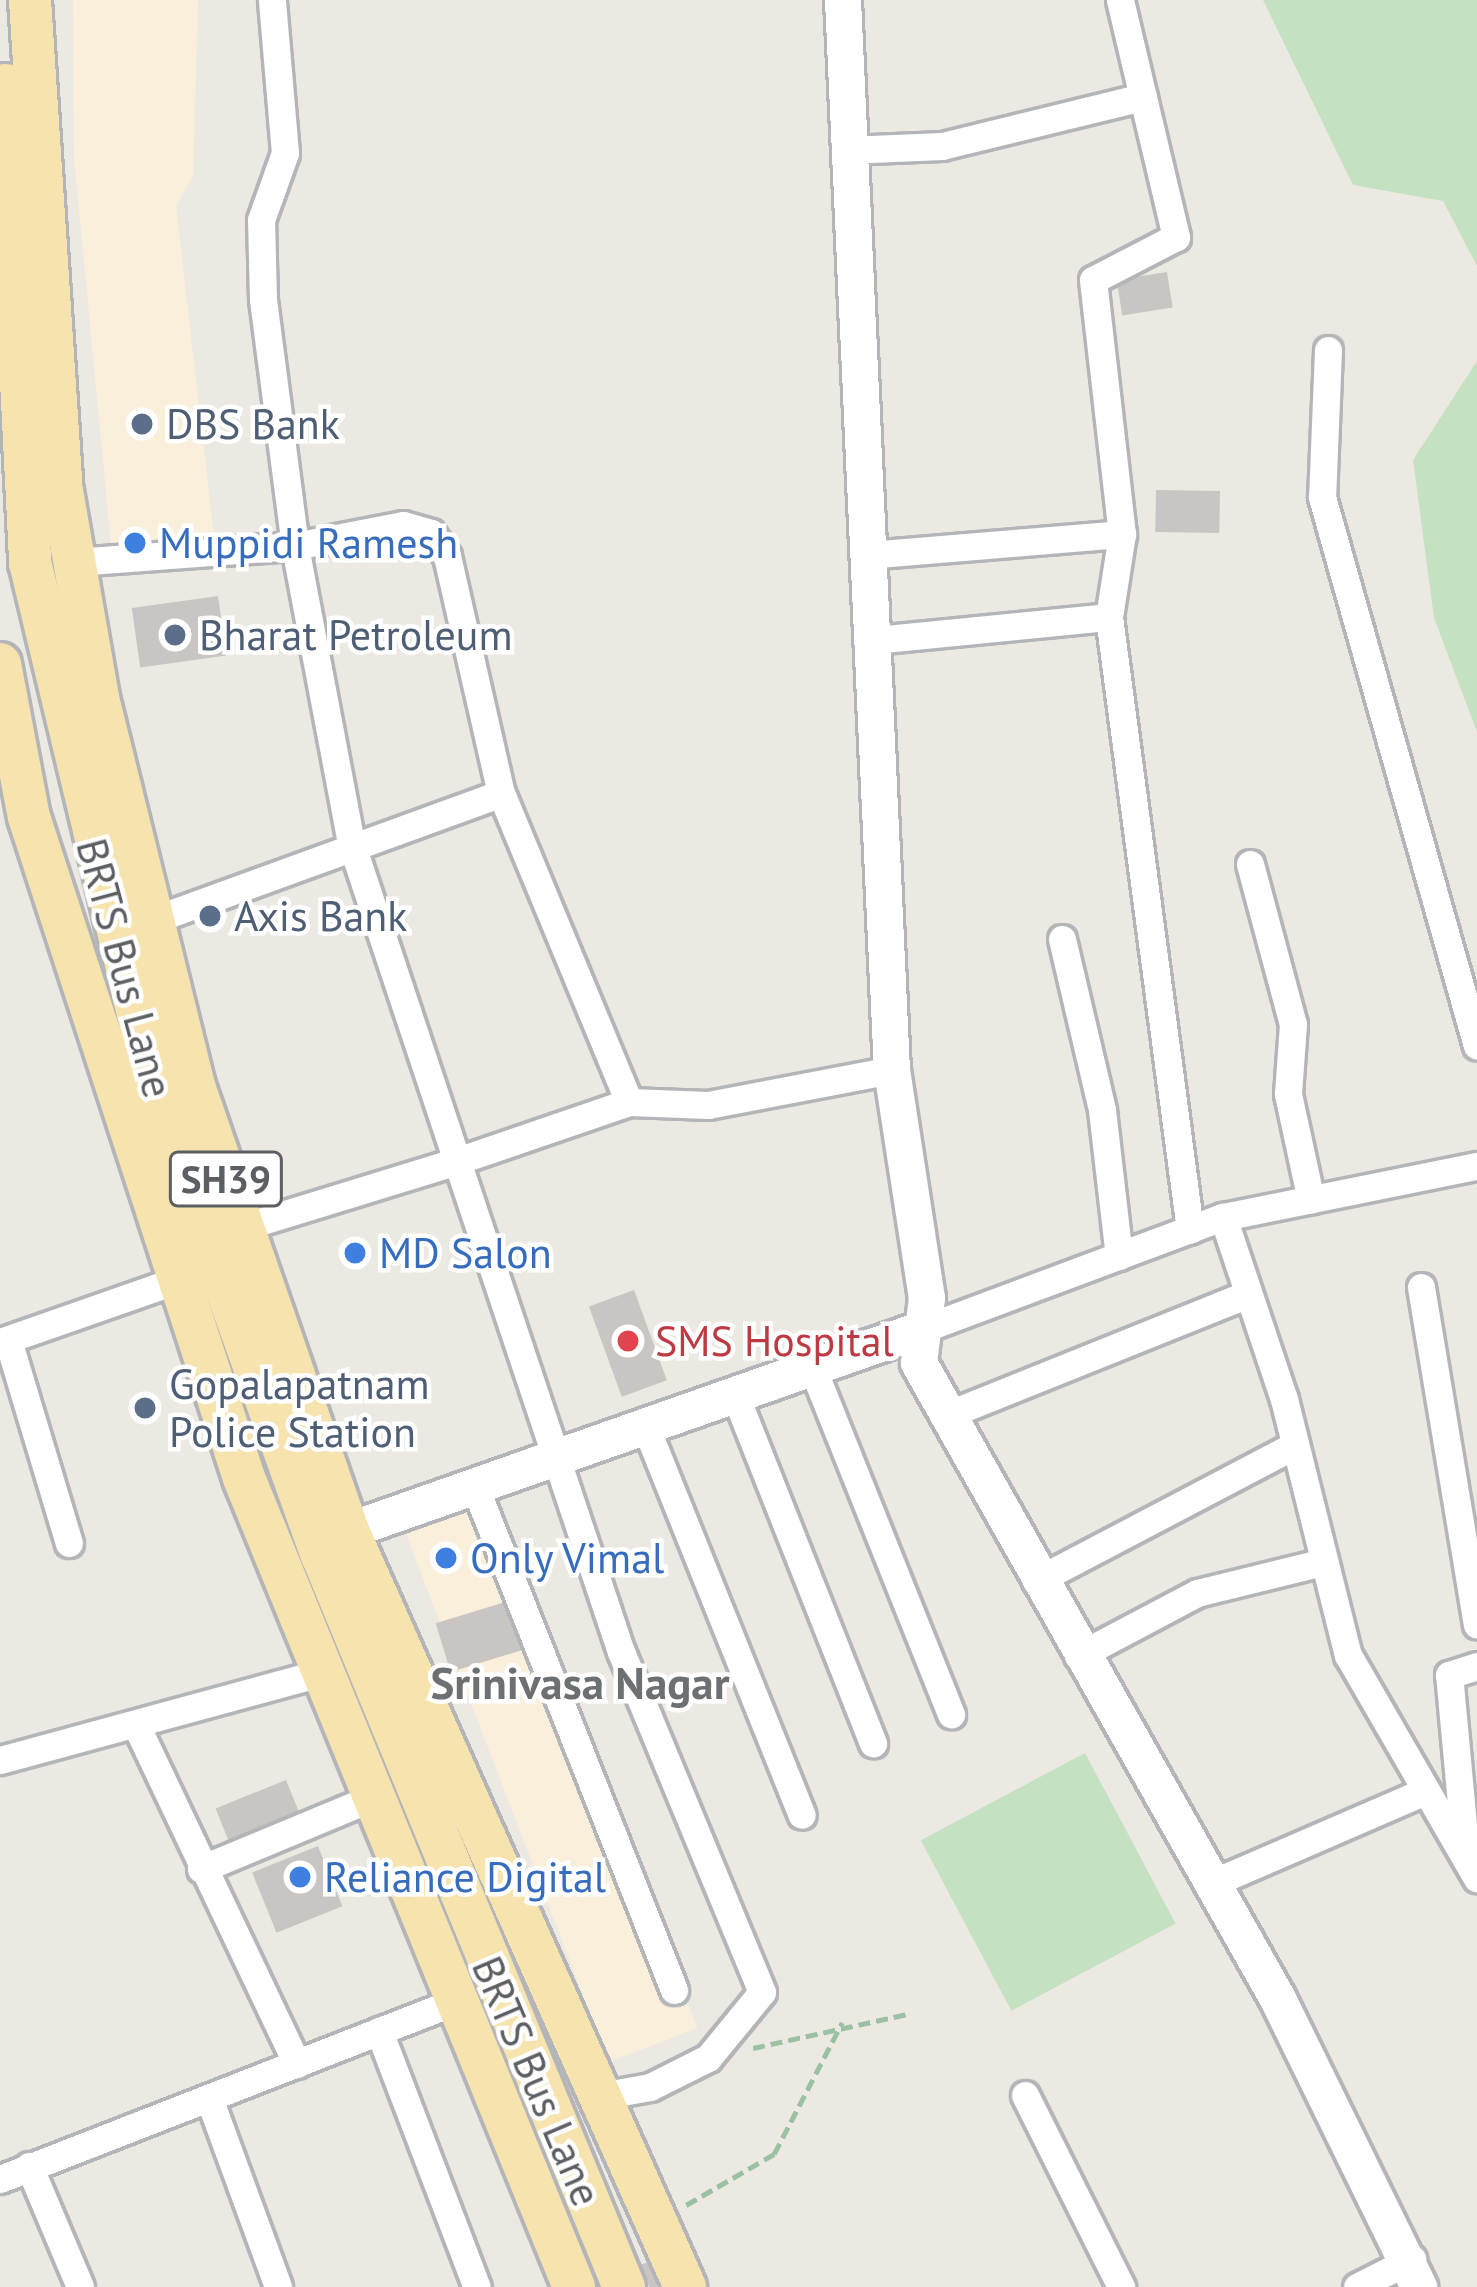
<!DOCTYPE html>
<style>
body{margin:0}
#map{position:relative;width:1477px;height:2287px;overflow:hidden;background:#ece9e3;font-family:"PT Sans",sans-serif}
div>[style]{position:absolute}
.commercial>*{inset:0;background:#faefda;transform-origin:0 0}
.green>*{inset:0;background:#c4e1c1;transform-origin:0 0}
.building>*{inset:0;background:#c9c5c2;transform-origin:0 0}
.path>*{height:4.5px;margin-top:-2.25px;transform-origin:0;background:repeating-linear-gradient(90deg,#9cc1a2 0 12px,transparent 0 18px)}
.roads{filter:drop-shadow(3px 0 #b3b5b8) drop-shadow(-3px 0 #b3b5b8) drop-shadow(0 3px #b3b5b8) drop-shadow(0 -3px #b3b5b8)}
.street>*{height:27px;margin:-13.5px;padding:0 13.5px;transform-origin:13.5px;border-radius:13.5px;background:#fff}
.secondary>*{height:36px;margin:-18px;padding:0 18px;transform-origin:18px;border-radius:18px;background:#fff}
.primary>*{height:42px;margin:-21px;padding:0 21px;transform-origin:21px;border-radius:21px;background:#f6e3ae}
.dots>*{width:33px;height:33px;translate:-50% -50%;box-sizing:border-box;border:6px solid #fff;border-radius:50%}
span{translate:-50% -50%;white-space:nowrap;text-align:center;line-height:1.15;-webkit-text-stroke:9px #fff;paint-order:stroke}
.shield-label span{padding:3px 9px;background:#fff;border:3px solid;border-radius:9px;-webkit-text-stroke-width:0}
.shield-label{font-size:39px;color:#5b5e62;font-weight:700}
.service-label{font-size:42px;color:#4e5e75}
.left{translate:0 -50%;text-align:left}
.shop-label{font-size:42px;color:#366cbe}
.street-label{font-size:42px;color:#5b5e62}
.health-label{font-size:42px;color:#be3a42}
.neighbourhood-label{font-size:45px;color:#6c7073;font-weight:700}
</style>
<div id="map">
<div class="commercial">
<i style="clip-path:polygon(73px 0,198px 0,193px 176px,176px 206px,215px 546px,112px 555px,74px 156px)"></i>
<i style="left:492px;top:1493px;width:573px;height:95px;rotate:69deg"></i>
</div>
<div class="green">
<i style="clip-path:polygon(1263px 0,1477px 0,1477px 266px,1443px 201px,1353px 185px)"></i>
<i style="clip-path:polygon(1477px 361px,1477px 732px,1434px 618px,1413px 460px)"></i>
<i style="left:1085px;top:1753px;width:193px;height:186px;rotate:62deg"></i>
</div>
<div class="building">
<i style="left:1167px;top:272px;width:36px;height:51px;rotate:81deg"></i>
<i style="left:1156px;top:490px;width:64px;height:42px;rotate:1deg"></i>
<i style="left:218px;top:596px;width:60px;height:87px;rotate:82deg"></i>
<i style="left:634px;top:1290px;width:96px;height:48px;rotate:70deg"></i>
<i style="left:515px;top:1599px;width:51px;height:83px;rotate:73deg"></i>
<i style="left:286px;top:1780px;width:46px;height:76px;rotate:68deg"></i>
<i style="left:318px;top:1846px;width:65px;height:71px;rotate:68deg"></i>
<i style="clip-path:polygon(654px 2260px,665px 2287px,649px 2287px,640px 2265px)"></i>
</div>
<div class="path">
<i style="left:753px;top:2048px;width:158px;rotate:-12.4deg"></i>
<i style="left:686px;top:2205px;width:102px;rotate:-30.1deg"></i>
<i style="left:774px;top:2154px;width:148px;rotate:-62.6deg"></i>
</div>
<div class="roads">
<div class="street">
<i style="left:1120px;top:0;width:244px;rotate:76.7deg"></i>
<i style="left:1176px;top:237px;width:93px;rotate:152.6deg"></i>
<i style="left:1093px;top:280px;width:256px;rotate:83.5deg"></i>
<i style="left:1122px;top:534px;width:84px;rotate:98.9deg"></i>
<i style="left:1109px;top:617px;width:618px;rotate:82.47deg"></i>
<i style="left:847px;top:150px;width:95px;rotate:-2.4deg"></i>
<i style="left:942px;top:146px;width:207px;rotate:-13.7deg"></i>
<i style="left:1328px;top:350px;width:147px;rotate:92.3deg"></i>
<i style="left:1322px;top:497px;width:570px;rotate:74.23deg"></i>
<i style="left:867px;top:555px;width:256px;rotate:-4.7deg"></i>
<i style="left:75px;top:562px;width:221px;rotate:-4.2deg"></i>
<i style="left:295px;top:546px;width:110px;rotate:-11deg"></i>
<i style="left:403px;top:525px;width:29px;rotate:16deg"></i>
<i style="left:431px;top:533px;width:28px;rotate:55deg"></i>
<i style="left:447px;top:556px;width:243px;rotate:77.2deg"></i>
<i style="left:501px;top:793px;width:334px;rotate:67.5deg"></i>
<i style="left:629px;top:1102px;width:79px;rotate:2.2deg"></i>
<i style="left:708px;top:1105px;width:187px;rotate:-10.8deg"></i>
<i style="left:874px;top:640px;width:236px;rotate:-5.6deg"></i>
<i style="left:1250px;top:864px;width:166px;rotate:75deg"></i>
<i style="left:1293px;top:1024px;width:70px;rotate:94.1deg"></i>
<i style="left:1288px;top:1094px;width:108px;rotate:77.8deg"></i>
<i style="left:153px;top:920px;width:370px;rotate:-20deg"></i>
<i style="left:1062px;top:939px;width:176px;rotate:76.8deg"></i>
<i style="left:1102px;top:1110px;width:147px;rotate:83.4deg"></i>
<i style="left:1223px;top:1217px;width:192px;rotate:71.5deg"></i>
<i style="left:1284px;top:1399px;width:264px;rotate:76deg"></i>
<i style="left:1348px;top:1655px;width:258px;rotate:60deg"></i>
<i style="left:243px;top:1227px;width:224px;rotate:-17.1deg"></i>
<i style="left:457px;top:1161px;width:335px;rotate:-108.4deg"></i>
<i style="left:351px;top:843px;width:302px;rotate:-100.7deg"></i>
<i style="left:295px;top:546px;width:248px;rotate:-97.4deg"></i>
<i style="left:263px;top:300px;width:80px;rotate:-91.4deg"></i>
<i style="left:261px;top:220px;width:71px;rotate:-70.3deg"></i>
<i style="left:285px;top:153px;width:154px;rotate:-94.9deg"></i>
<i style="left:1421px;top:1287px;width:342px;rotate:80.6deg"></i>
<i style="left:923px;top:1329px;width:320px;rotate:-20.5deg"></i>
<i style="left:1223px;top:1217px;width:259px;rotate:-11.4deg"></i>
<i style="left:8px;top:1340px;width:212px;rotate:73.3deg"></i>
<i style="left:0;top:1342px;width:188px;rotate:-19.3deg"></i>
<i style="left:813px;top:1369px;width:372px;rotate:68.2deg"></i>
<i style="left:734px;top:1392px;width:378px;rotate:68.4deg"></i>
<i style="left:947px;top:1415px;width:324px;rotate:-21.9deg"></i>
<i style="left:645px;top:1425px;width:420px;rotate:68.1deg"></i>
<i style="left:475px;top:1487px;width:541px;rotate:68.41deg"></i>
<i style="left:1036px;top:1581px;width:286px;rotate:-27.7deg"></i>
<i style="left:1078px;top:1656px;width:135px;rotate:-27.9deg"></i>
<i style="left:1197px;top:1593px;width:130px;rotate:-13.8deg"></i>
<i style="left:137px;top:1727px;width:373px;rotate:64.6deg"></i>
<i style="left:0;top:1760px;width:335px;rotate:-15.2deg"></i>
<i style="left:1466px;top:1857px;width:183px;rotate:-95.3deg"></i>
<i style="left:1449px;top:1675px;width:29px;rotate:-18deg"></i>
<i style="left:201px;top:1869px;width:187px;rotate:-22.6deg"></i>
<i style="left:1208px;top:1885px;width:232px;rotate:-23.4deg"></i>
<i style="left:379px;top:2031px;width:274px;rotate:69.1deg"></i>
<i style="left:1025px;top:2095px;width:215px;rotate:63.4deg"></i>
<i style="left:594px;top:2097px;width:57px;rotate:-10.1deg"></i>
<i style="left:650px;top:2087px;width:65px;rotate:-26.6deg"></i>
<i style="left:708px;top:2058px;width:85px;rotate:-50.7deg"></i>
<i style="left:762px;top:1992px;width:368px;rotate:-112.5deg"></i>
<i style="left:621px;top:1652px;width:518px;rotate:-108.47deg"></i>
<i style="left:457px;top:1161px;width:182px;rotate:-18.9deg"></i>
<i style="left:209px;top:2098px;width:201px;rotate:69.9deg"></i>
<i style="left:29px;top:2166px;width:131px;rotate:67.1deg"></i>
<i style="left:0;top:2179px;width:490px;rotate:-21.3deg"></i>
<i style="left:1357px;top:2287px;width:62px;rotate:-27deg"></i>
</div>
<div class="secondary">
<i style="left:843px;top:0;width:1071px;rotate:87.38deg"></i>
<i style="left:892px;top:1070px;width:231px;rotate:81.3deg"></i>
<i style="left:927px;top:1298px;width:65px;rotate:97deg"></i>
<i style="left:919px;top:1363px;width:730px;rotate:60.56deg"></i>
<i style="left:1278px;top:1999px;width:321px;rotate:63.9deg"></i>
<i style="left:348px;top:1531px;width:609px;rotate:-19.36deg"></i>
</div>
<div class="primary">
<i style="left:30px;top:0;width:492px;rotate:86.3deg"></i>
<i style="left:62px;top:491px;width:210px;rotate:80.1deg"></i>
<i style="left:98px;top:698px;width:403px;rotate:76.1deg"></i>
<i style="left:195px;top:1089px;width:468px;rotate:70.9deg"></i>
<i style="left:348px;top:1531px;width:828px;rotate:65.97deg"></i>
<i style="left:6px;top:85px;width:478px;rotate:87.1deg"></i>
<i style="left:30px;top:562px;width:551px;rotate:76.57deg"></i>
<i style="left:158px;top:1098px;width:486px;rotate:70.3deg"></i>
<i style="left:322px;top:1555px;width:792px;rotate:67.58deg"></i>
<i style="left:0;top:664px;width:156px;rotate:79.3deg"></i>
<i style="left:29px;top:817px;width:695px;rotate:71.98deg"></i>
<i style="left:244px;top:1478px;width:874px;rotate:67.81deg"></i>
</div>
</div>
<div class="dots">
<i style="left:142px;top:424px;background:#5c6f8a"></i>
<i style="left:135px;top:543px;background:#3f7fe0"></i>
<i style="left:175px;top:635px;background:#5c6f8a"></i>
<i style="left:210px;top:916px;background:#5c6f8a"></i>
<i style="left:355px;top:1253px;background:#3f7fe0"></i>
<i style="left:628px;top:1341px;background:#e0444e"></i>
<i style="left:145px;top:1408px;background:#5c6f8a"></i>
<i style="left:446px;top:1558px;background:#3f7fe0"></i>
<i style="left:300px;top:1877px;background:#3f7fe0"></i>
</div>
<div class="shield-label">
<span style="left:226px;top:1179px">SH39</span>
</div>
<div class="service-label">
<span class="left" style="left:166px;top:424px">DBS Bank</span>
<span class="left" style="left:199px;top:635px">Bharat Petroleum</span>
<span class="left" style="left:234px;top:916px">Axis Bank</span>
<span class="left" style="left:169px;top:1408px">Gopalapatnam<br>Police Station</span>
</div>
<div class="shop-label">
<span class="left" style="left:159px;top:543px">Muppidi Ramesh</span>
<span class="left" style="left:379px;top:1253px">MD Salon</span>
<span class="left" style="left:470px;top:1558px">Only Vimal</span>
<span class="left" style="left:324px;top:1877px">Reliance Digital</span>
</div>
<div class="street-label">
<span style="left:125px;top:968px;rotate:75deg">BRTS Bus Lane</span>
<span style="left:537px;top:2081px;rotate:67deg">BRTS Bus Lane</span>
</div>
<div class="health-label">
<span class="left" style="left:655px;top:1341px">SMS Hospital</span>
</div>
<div class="neighbourhood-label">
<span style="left:580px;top:1683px">Srinivasa Nagar</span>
</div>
</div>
